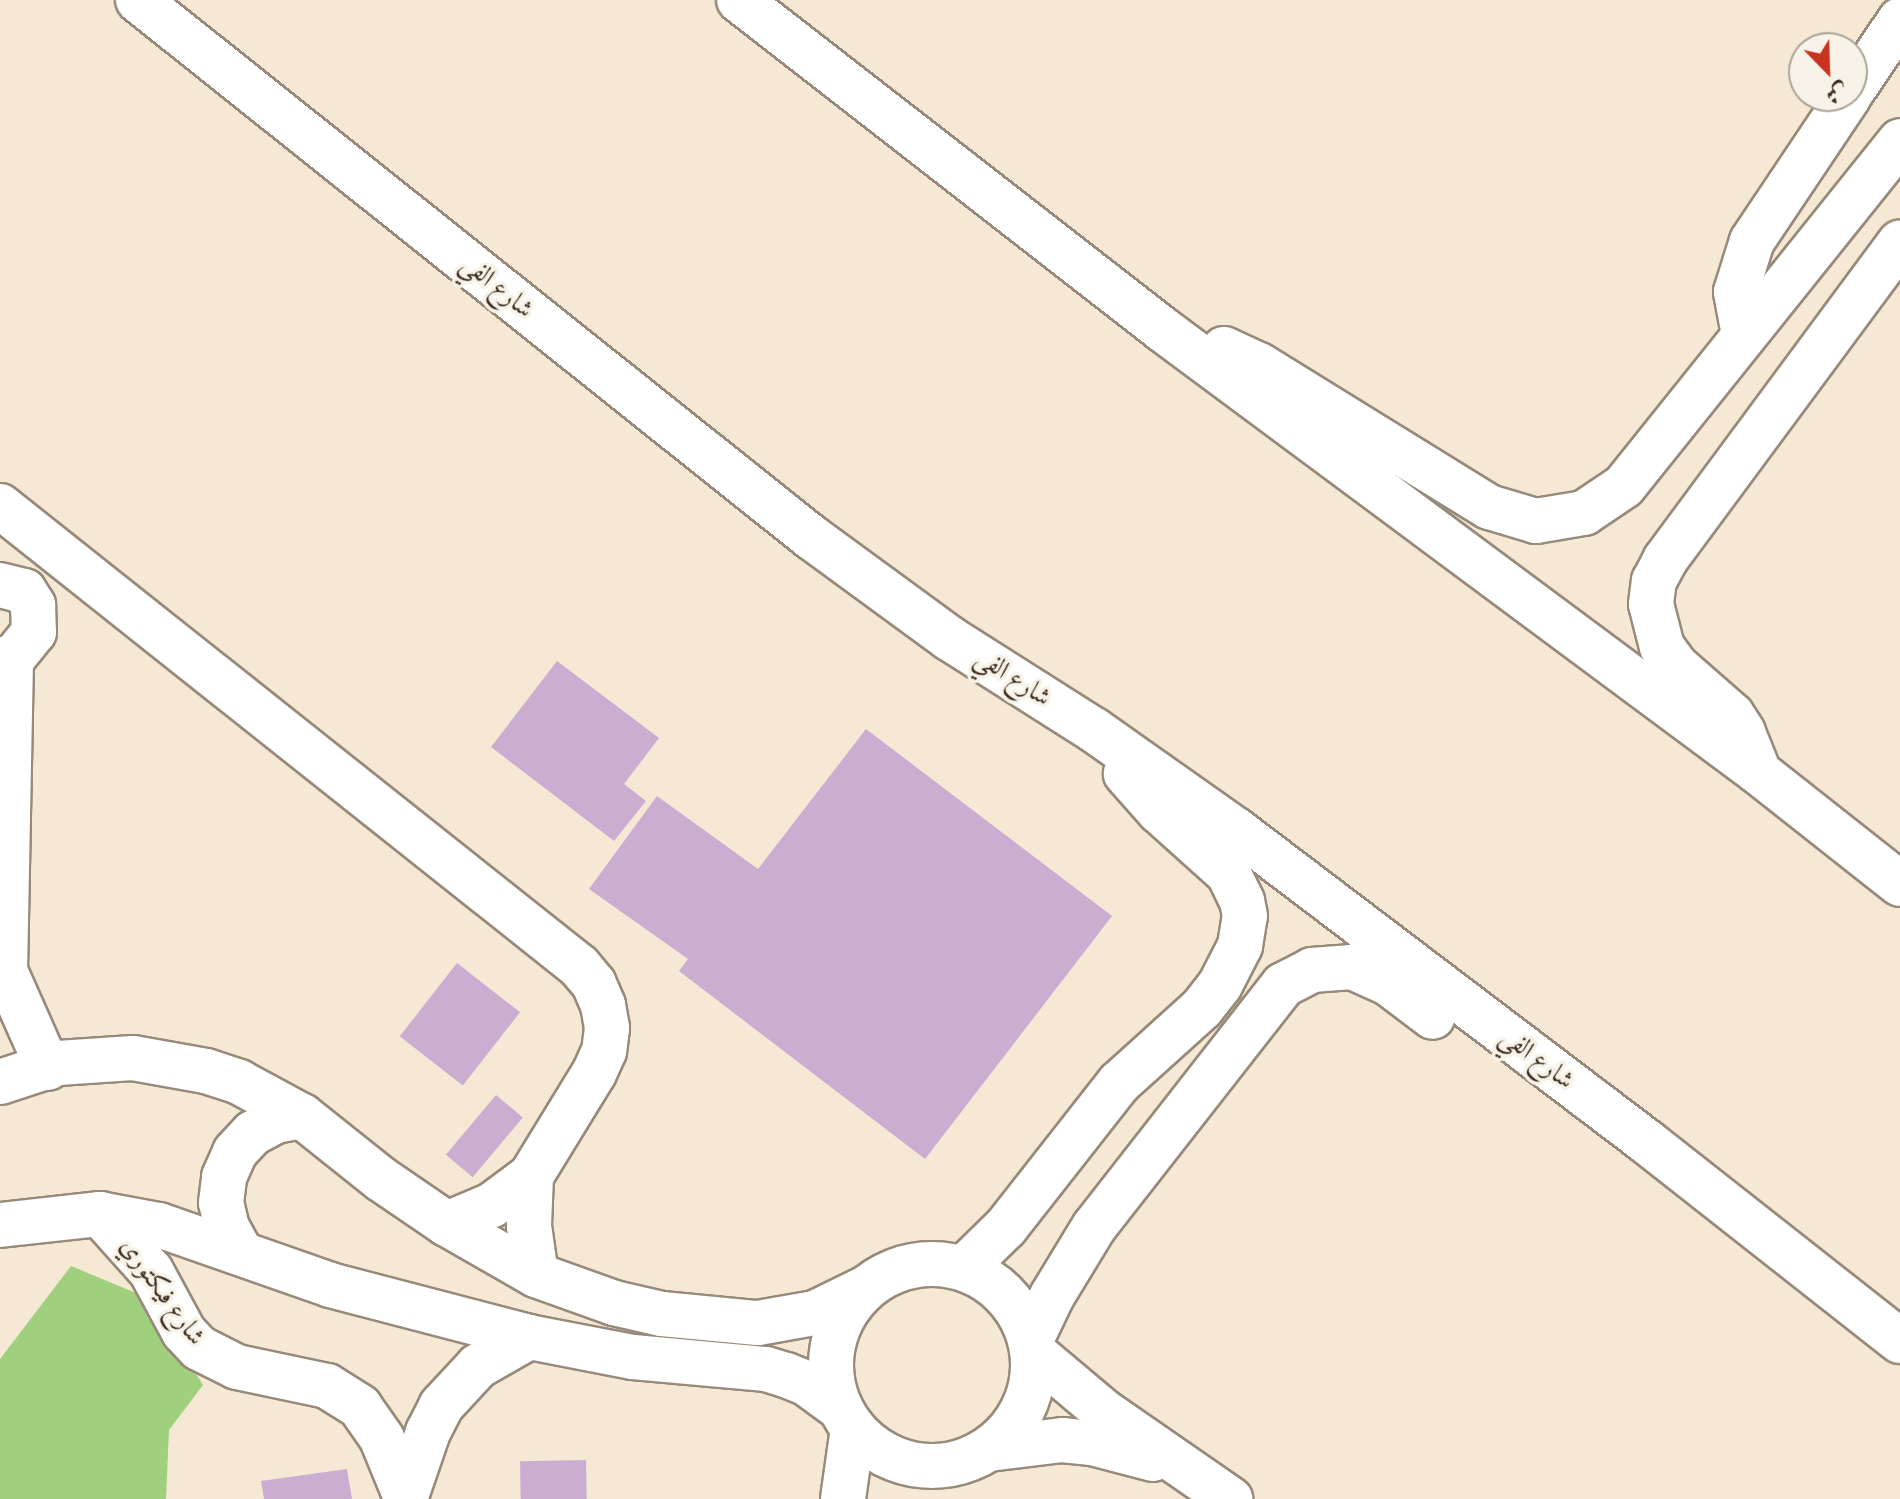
<!DOCTYPE html>
<meta charset="utf-8">
<style>
body{margin:0}
#map{position:relative;width:1900px;height:1499px;overflow:hidden;background:#f5e9d5;font-family:"Libre Bodoni",Amiri,serif}
div>[style]{position:absolute}
.green>*{inset:0;background:#a0d07e}
.building>*{inset:0;background:#cbadd2;transform-origin:0 0}
.roads{filter:drop-shadow(2px 0 #988a7a) drop-shadow(-2px 0 #988a7a) drop-shadow(0 2px #988a7a) drop-shadow(0 -2px #988a7a)}
.minor>*{height:44px;margin:-22px;padding:0 22px;transform-origin:22px;border-radius:22px;background:#fff}
.minor>.ring{margin:-22px;padding:0;box-sizing:content-box;background:none;border:44px solid #fff;border-radius:50%}
span{translate:-50% -50%;white-space:nowrap;text-align:center;line-height:1.15;-webkit-text-stroke:7px #f7f3e8;paint-order:stroke}
.street-label{font-size:26px;color:#3b2a1e}
.north{position:absolute;left:1788px;top:32px;width:80px;height:80px;box-sizing:border-box;background:#f7f3e8;border:2px solid #aca397;border-radius:50%;rotate:157deg;font-size:22px;font-weight:700;line-height:32px;text-align:center;color:#3b2a1e}
.north::after{content:'';display:block;margin:auto;width:28px;height:36px;background:#c8321e;clip-path:polygon(50% 0,100% 100%,50% 72%,0 100%)}
</style>
<div id="map">
<div class="green">
<i style="clip-path:polygon(71px 1266px,148px 1298px,203px 1385px,169px 1430px,166px 1499px,0 1499px,0 1359px)"></i>
</div>
<div class="building">
<i style="clip-path:polygon(557px 661px,659px 738px,624px 784px,646px 801px,614px 841px,491px 747px)"></i>
<i style="clip-path:polygon(866px 729px,1112px 916px,925px 1159px,679px 971px,688px 959px,589px 889px,657px 796px,758px 869px)"></i>
<i style="left:457px;top:963px;width:80px;height:93px;rotate:38deg"></i>
<i style="left:496px;top:1095px;width:35px;height:78px;rotate:40deg"></i>
<i style="left:586px;top:1460px;width:39px;height:66px;rotate:89deg"></i>
<i style="clip-path:polygon(347px 1469px,352px 1499px,264px 1499px,261px 1481px)"></i>
</div>
<div class="roads">
<div class="minor">
<i style="left:138px;top:0;width:861px;rotate:38.59deg"></i>
<i style="left:811px;top:537px;width:171px;rotate:36.2deg"></i>
<i style="left:949px;top:638px;width:172px;rotate:32.4deg"></i>
<i style="left:1094px;top:730px;width:174px;rotate:35.2deg"></i>
<i style="left:1236px;top:830px;width:516px;rotate:37.2deg"></i>
<i style="left:1647px;top:1142px;width:322px;rotate:38.2deg"></i>
<i style="left:739px;top:0;width:536px;rotate:37.87deg"></i>
<i style="left:1162px;top:329px;width:741px;rotate:36.61deg"></i>
<i style="left:1757px;top:771px;width:182px;rotate:38.3deg"></i>
<i style="left:1852px;top:91px;width:86px;rotate:-55.9deg"></i>
<i style="left:1744px;top:335px;width:44px;rotate:-100.5deg"></i>
<i style="left:1736px;top:292px;width:53px;rotate:-72.6deg"></i>
<i style="left:1752px;top:241px;width:174px;rotate:-56.2deg"></i>
<i style="left:1224px;top:349px;width:38px;rotate:25deg"></i>
<i style="left:1259px;top:365px;width:270px;rotate:31.7deg"></i>
<i style="left:1489px;top:507px;width:49px;rotate:16.6deg"></i>
<i style="left:1536px;top:521px;width:49px;rotate:-9.5deg"></i>
<i style="left:1584px;top:513px;width:48px;rotate:-34deg"></i>
<i style="left:1624px;top:486px;width:442px;rotate:-51.3deg"></i>
<i style="left:0;top:506px;width:739px;rotate:38.47deg"></i>
<i style="left:579px;top:966px;width:23px;rotate:50deg"></i>
<i style="left:594px;top:984px;width:23px;rotate:67deg"></i>
<i style="left:603px;top:1005px;width:23px;rotate:80deg"></i>
<i style="left:607px;top:1028px;width:23px;rotate:97deg"></i>
<i style="left:604px;top:1051px;width:24px;rotate:114deg"></i>
<i style="left:594px;top:1073px;width:121px;rotate:121.5deg"></i>
<i style="left:531px;top:1176px;width:49px;rotate:143.4deg"></i>
<i style="left:492px;top:1205px;width:49px;rotate:157.1deg"></i>
<i style="left:0;top:585px;width:25px;rotate:14deg"></i>
<i style="left:24px;top:591px;width:17px;rotate:57deg"></i>
<i style="left:33px;top:605px;width:27px;rotate:88deg"></i>
<i style="left:34px;top:632px;width:36px;rotate:129deg"></i>
<i style="left:11px;top:660px;width:11px;rotate:-175deg"></i>
<i style="left:11px;top:660px;width:311px;rotate:91.1deg"></i>
<i style="left:5px;top:971px;width:106px;rotate:66.1deg"></i>
<i style="left:1756px;top:765px;width:35px;rotate:-112deg"></i>
<i style="left:1743px;top:732px;width:20px;rotate:-123deg"></i>
<i style="left:1732px;top:715px;width:74px;rotate:-138.8deg"></i>
<i style="left:1676px;top:666px;width:24px;rotate:-126deg"></i>
<i style="left:1662px;top:647px;width:44px;rotate:-104.3deg"></i>
<i style="left:1651px;top:604px;width:23px;rotate:-83deg"></i>
<i style="left:1654px;top:581px;width:24px;rotate:-62deg"></i>
<i style="left:1665px;top:560px;width:395px;rotate:-53.5deg"></i>
<i style="left:0;top:1082px;width:61px;rotate:-18.1deg"></i>
<i style="left:58px;top:1063px;width:75px;rotate:-3.8deg"></i>
<i style="left:133px;top:1058px;width:74px;rotate:10.1deg"></i>
<i style="left:206px;top:1071px;width:35px;rotate:18deg"></i>
<i style="left:239px;top:1082px;width:72px;rotate:28.4deg"></i>
<i style="left:302px;top:1116px;width:101px;rotate:38.6deg"></i>
<i style="left:381px;top:1179px;width:80px;rotate:34.3deg"></i>
<i style="left:447px;top:1224px;width:103px;rotate:29.8deg"></i>
<i style="left:536px;top:1275px;width:83px;rotate:19.7deg"></i>
<i style="left:614px;top:1303px;width:49px;rotate:12.9deg"></i>
<i style="left:662px;top:1314px;width:96px;rotate:5.4deg"></i>
<i style="left:758px;top:1323px;width:58px;rotate:-10deg"></i>
<i style="left:815px;top:1313px;width:57px;rotate:-26.1deg"></i>
<i style="left:531px;top:1176px;width:50px;rotate:92.3deg"></i>
<i style="left:529px;top:1226px;width:49px;rotate:81.9deg"></i>
<i style="left:100px;top:1214px;width:76px;rotate:48.2deg"></i>
<i style="left:151px;top:1271px;width:69px;rotate:61.6deg"></i>
<i style="left:184px;top:1332px;width:22px;rotate:47deg"></i>
<i style="left:199px;top:1348px;width:42px;rotate:26.6deg"></i>
<i style="left:237px;top:1367px;width:92px;rotate:11.9deg"></i>
<i style="left:327px;top:1386px;width:39px;rotate:32deg"></i>
<i style="left:360px;top:1407px;width:39px;rotate:55deg"></i>
<i style="left:382px;top:1439px;width:61px;rotate:67.7deg"></i>
<i style="left:0;top:1225px;width:101px;rotate:-6.3deg"></i>
<i style="left:100px;top:1214px;width:60px;rotate:10.6deg"></i>
<i style="left:159px;top:1225px;width:181px;rotate:19.3deg"></i>
<i style="left:330px;top:1285px;width:206px;rotate:14.6deg"></i>
<i style="left:529px;top:1337px;width:106px;rotate:10.9deg"></i>
<i style="left:633px;top:1357px;width:134px;rotate:5.2deg"></i>
<i style="left:766px;top:1369px;width:21px;rotate:17deg"></i>
<i style="left:786px;top:1375px;width:22px;rotate:22deg"></i>
<i style="left:806px;top:1383px;width:42px;rotate:36.3deg"></i>
<i style="left:240px;top:1251px;width:26px;rotate:-119deg"></i>
<i style="left:227px;top:1228px;width:26px;rotate:-103deg"></i>
<i style="left:221px;top:1203px;width:26px;rotate:-83deg"></i>
<i style="left:224px;top:1177px;width:27px;rotate:-66deg"></i>
<i style="left:235px;top:1152px;width:26px;rotate:-47deg"></i>
<i style="left:253px;top:1133px;width:26px;rotate:-28deg"></i>
<i style="left:276px;top:1121px;width:26px;rotate:-11deg"></i>
<i class="ring" style="left:831px;top:1264px;width:158px;height:158px"></i>
<i style="left:964px;top:1268px;width:59px;rotate:-44.3deg"></i>
<i style="left:1006px;top:1227px;width:183px;rotate:-51.9deg"></i>
<i style="left:1119px;top:1083px;width:112px;rotate:-42.1deg"></i>
<i style="left:1202px;top:1008px;width:29px;rotate:-52deg"></i>
<i style="left:1220px;top:985px;width:44px;rotate:-62.9deg"></i>
<i style="left:1240px;top:946px;width:30px;rotate:-81deg"></i>
<i style="left:1245px;top:916px;width:15px;rotate:-101deg"></i>
<i style="left:1242px;top:901px;width:30px;rotate:-116deg"></i>
<i style="left:1229px;top:874px;width:94px;rotate:-138deg"></i>
<i style="left:1159px;top:811px;width:50px;rotate:-131.7deg"></i>
<i style="left:1031px;top:1340px;width:49px;rotate:-64.5deg"></i>
<i style="left:1052px;top:1296px;width:81px;rotate:-58.7deg"></i>
<i style="left:1094px;top:1227px;width:307px;rotate:-52deg"></i>
<i style="left:1283px;top:985px;width:33px;rotate:-27deg"></i>
<i style="left:1312px;top:970px;width:40px;rotate:-4.3deg"></i>
<i style="left:1352px;top:967px;width:39px;rotate:24deg"></i>
<i style="left:1388px;top:983px;width:56px;rotate:37.1deg"></i>
<i style="left:1033px;top:1352px;width:92px;rotate:40.1deg"></i>
<i style="left:1103px;top:1411px;width:155px;rotate:34.7deg"></i>
<i style="left:989px;top:1449px;width:74px;rotate:-7deg"></i>
<i style="left:1062px;top:1440px;width:30px;rotate:6deg"></i>
<i style="left:1092px;top:1443px;width:63px;rotate:14.7deg"></i>
<i style="left:405px;top:1499px;width:71px;rotate:-71.1deg"></i>
<i style="left:428px;top:1432px;width:29px;rotate:-63deg"></i>
<i style="left:441px;top:1406px;width:54px;rotate:-47.2deg"></i>
<i style="left:478px;top:1366px;width:59px;rotate:-29.6deg"></i>
<i style="left:843px;top:1499px;width:72px;rotate:-82deg"></i>
</div>
</div>
<div class="street-label">
<span style="left:497px;top:287px;rotate:39deg">شارع الفي</span>
<span style="left:1013px;top:678px;rotate:33deg">شارع الفي</span>
<span style="left:1537px;top:1059px;rotate:37deg">شارع الفي</span>
<span style="left:162px;top:1292px;rotate:54deg">شارع فيكتوري</span>
</div>
<div class="north">ش</div>
</div>
